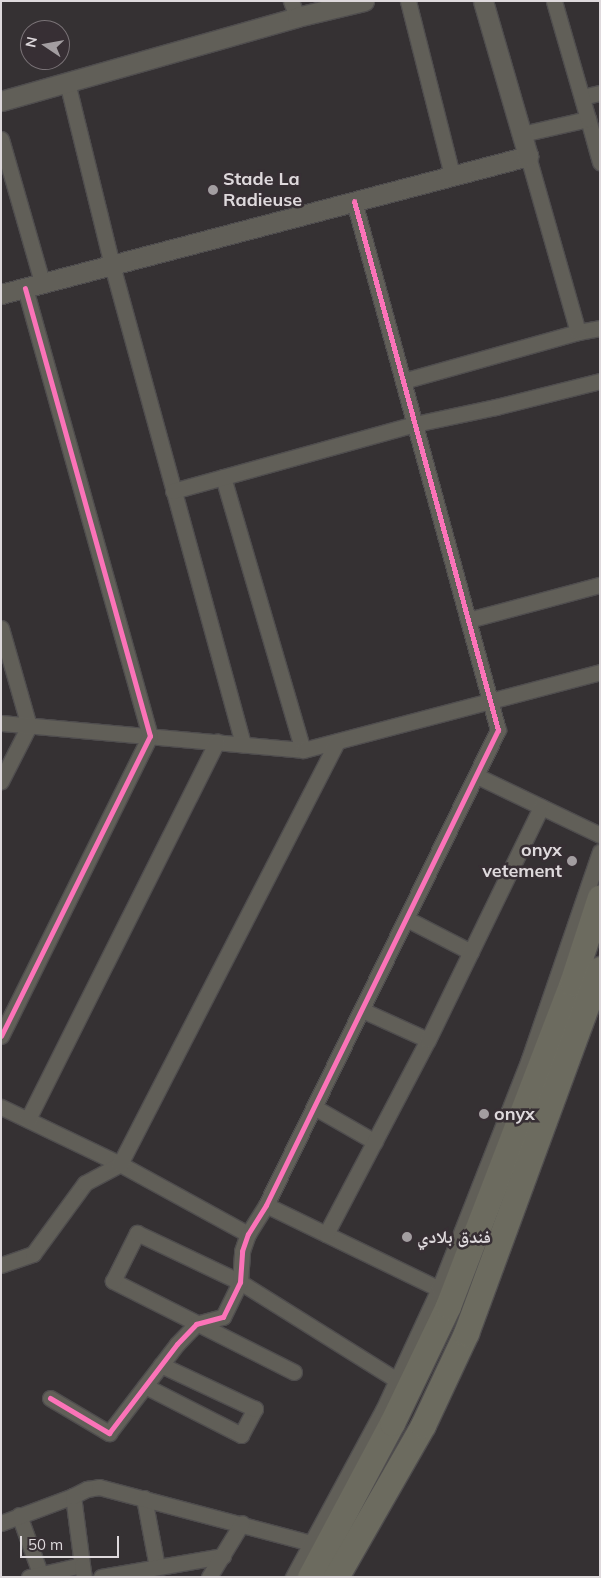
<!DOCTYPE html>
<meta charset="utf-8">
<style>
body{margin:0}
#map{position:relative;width:601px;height:1578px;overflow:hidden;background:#353133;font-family:Mulish,"Noto Naskh Arabic",sans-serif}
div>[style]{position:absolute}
.roads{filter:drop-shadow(1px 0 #4f4d4e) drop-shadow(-1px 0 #4f4d4e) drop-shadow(0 1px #4f4d4e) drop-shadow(0 -1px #4f4d4e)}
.minor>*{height:15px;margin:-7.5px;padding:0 7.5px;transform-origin:7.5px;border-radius:7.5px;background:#615f58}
.tertiary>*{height:19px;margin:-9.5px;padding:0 9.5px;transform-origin:9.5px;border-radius:9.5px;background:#615f58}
.trunk>*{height:25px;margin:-12.5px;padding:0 12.5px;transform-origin:12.5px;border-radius:12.5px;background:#6c6b5f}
.cycleway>*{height:5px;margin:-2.5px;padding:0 2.5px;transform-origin:2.5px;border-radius:2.5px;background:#fb73b8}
.dots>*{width:14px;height:14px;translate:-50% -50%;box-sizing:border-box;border:2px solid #372f34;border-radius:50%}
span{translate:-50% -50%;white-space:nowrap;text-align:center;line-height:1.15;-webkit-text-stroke:5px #372f34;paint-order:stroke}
.poi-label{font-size:18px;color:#ded9dc;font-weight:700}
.left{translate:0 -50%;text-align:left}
.right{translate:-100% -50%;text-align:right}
.frame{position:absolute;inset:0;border:2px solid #ded9dc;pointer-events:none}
.north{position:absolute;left:20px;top:20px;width:50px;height:50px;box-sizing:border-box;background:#372f34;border:1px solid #7a7377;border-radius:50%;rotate:282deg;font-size:14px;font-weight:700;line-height:20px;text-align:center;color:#ded9dc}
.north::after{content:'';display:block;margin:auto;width:18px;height:22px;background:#a39ea1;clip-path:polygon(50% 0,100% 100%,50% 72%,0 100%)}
.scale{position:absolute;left:20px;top:1536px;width:99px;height:22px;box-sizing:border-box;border:2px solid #ded9dc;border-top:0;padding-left:6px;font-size:15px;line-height:18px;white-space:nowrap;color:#ded9dc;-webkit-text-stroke:4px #372f34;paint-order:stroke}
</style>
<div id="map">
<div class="roads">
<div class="minor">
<i style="left:291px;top:1px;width:17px;rotate:69deg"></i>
<i style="left:408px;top:1px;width:179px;rotate:75.8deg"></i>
<i style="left:67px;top:82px;width:188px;rotate:76.2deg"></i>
<i style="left:112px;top:265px;width:497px;rotate:74.7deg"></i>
<i style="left:582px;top:97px;width:18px;rotate:-13deg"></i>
<i style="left:588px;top:119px;width:45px;rotate:74.4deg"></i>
<i style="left:522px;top:134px;width:68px;rotate:-12.8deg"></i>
<i style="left:588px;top:119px;width:123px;rotate:-106.1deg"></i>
<i style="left:1px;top:139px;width:149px;rotate:74deg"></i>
<i style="left:578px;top:332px;width:22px;rotate:-10deg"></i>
<i style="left:403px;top:381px;width:182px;rotate:-15.6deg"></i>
<i style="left:578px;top:332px;width:183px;rotate:-105.9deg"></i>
<i style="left:223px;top:477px;width:284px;rotate:73.7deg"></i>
<i style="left:173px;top:491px;width:251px;rotate:-15.5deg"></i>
<i style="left:415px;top:424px;width:83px;rotate:-11.9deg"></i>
<i style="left:496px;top:407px;width:107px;rotate:-14deg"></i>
<i style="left:468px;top:620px;width:137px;rotate:-14.9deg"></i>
<i style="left:1px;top:628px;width:102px;rotate:74.1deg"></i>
<i style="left:29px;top:726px;width:62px;rotate:117deg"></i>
<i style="left:1px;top:723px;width:303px;rotate:5.1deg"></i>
<i style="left:303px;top:750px;width:307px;rotate:-14.7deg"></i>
<i style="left:477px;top:776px;width:136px;rotate:25.6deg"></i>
<i style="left:407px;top:919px;width:72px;rotate:27.3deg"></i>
<i style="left:362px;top:1010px;width:72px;rotate:24.4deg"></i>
<i style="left:1px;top:1036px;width:335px;rotate:-63.6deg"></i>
<i style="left:150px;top:736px;width:465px;rotate:-105.6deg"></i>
<i style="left:1px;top:1107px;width:132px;rotate:25.6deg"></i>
<i style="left:120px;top:1164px;width:146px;rotate:28.7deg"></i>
<i style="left:314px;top:1107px;width:70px;rotate:29.8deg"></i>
<i style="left:28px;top:1119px;width:422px;rotate:-63.4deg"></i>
<i style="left:266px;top:1205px;width:192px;rotate:25.9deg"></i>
<i style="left:326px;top:1234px;width:219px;rotate:-62.3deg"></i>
<i style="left:428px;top:1040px;width:259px;rotate:-64.1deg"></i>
<i style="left:1px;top:1265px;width:34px;rotate:-19deg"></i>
<i style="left:33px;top:1254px;width:88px;rotate:-53.8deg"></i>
<i style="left:85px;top:1183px;width:40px;rotate:-28deg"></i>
<i style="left:120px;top:1164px;width:475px;rotate:-62.8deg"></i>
<i style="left:294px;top:1372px;width:203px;rotate:-153.3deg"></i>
<i style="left:113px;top:1281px;width:54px;rotate:-63.4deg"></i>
<i style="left:137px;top:1233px;width:114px;rotate:25.4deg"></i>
<i style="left:240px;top:1282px;width:185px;rotate:32deg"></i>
<i style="left:145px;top:1386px;width:108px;rotate:27deg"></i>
<i style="left:241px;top:1435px;width:30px;rotate:-62deg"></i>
<i style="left:255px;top:1409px;width:104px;rotate:-154.9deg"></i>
<i style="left:50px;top:1398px;width:69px;rotate:30.7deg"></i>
<i style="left:109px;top:1433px;width:112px;rotate:-52.6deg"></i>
<i style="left:177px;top:1344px;width:28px;rotate:-46deg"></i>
<i style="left:196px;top:1324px;width:28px;rotate:-15deg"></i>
<i style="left:223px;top:1317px;width:39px;rotate:-64deg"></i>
<i style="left:240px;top:1282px;width:31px;rotate:-86deg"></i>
<i style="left:242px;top:1251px;width:18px;rotate:-71deg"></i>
<i style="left:248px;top:1234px;width:34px;rotate:-58deg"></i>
<i style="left:266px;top:1205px;width:529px;rotate:-63.97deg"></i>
<i style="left:498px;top:730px;width:548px;rotate:-105.23deg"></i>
<i style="left:144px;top:1498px;width:70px;rotate:79.3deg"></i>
<i style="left:19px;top:1515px;width:62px;rotate:70.1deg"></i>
<i style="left:1px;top:1523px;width:77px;rotate:-20.6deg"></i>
<i style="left:82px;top:1565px;width:70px;rotate:-97.4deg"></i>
<i style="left:73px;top:1496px;width:16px;rotate:-27deg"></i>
<i style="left:87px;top:1489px;width:12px;rotate:-9deg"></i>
<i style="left:99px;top:1487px;width:219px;rotate:14.8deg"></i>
<i style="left:29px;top:1577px;width:54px;rotate:-12.8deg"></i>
<i style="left:82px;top:1565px;width:12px;rotate:81deg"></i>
<i style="left:101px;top:1577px;width:124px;rotate:-9.8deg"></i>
<i style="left:209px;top:1577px;width:63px;rotate:-58.6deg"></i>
<i style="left:293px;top:1577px;width:190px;rotate:-61.7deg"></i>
<i style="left:383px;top:1410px;width:133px;rotate:-65.2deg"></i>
<i style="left:439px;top:1289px;width:247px;rotate:-68.6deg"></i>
<i style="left:529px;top:1059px;width:219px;rotate:-71.1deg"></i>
</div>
<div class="tertiary">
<i style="left:1px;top:101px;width:308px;rotate:-15.8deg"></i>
<i style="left:297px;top:17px;width:69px;rotate:-13.4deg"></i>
<i style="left:1px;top:294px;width:545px;rotate:-14.67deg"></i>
<i style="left:528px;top:156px;width:161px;rotate:-106.2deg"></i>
</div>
<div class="trunk">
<i style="left:310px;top:1577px;width:174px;rotate:-62deg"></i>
<i style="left:392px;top:1423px;width:130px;rotate:-64.4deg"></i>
<i style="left:448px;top:1306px;width:346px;rotate:-69deg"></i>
<i style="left:572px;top:983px;width:90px;rotate:-72deg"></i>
<i style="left:336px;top:1577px;width:175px;rotate:-60.2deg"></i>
<i style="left:423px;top:1425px;width:102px;rotate:-64.9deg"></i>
<i style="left:466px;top:1333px;width:388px;rotate:-69.8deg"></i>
</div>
</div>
<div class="cycleway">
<i style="left:1px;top:1036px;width:335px;rotate:-63.6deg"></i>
<i style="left:150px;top:736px;width:465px;rotate:-105.6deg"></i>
<i style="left:50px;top:1398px;width:69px;rotate:30.7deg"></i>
<i style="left:109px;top:1433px;width:112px;rotate:-52.6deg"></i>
<i style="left:177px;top:1344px;width:28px;rotate:-46deg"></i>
<i style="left:196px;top:1324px;width:28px;rotate:-15deg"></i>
<i style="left:223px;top:1317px;width:39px;rotate:-64deg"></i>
<i style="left:240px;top:1282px;width:31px;rotate:-86deg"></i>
<i style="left:242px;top:1251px;width:18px;rotate:-71deg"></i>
<i style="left:248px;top:1234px;width:34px;rotate:-58deg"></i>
<i style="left:266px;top:1205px;width:529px;rotate:-63.97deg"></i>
<i style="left:498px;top:730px;width:548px;rotate:-105.23deg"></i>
</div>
<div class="dots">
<i style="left:213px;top:190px;background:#a39ea1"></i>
<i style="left:572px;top:861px;background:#a39ea1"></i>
<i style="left:484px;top:1114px;background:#a39ea1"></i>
<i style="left:407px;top:1237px;background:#a39ea1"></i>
</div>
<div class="poi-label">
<span class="left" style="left:223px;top:190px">Stade La<br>Radieuse</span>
<span class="right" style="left:562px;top:861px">onyx<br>vetement</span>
<span class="left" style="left:494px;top:1114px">onyx</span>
<span class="left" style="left:417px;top:1237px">فندق بلادي</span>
</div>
<div class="frame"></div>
<div class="north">N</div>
<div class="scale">50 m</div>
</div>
